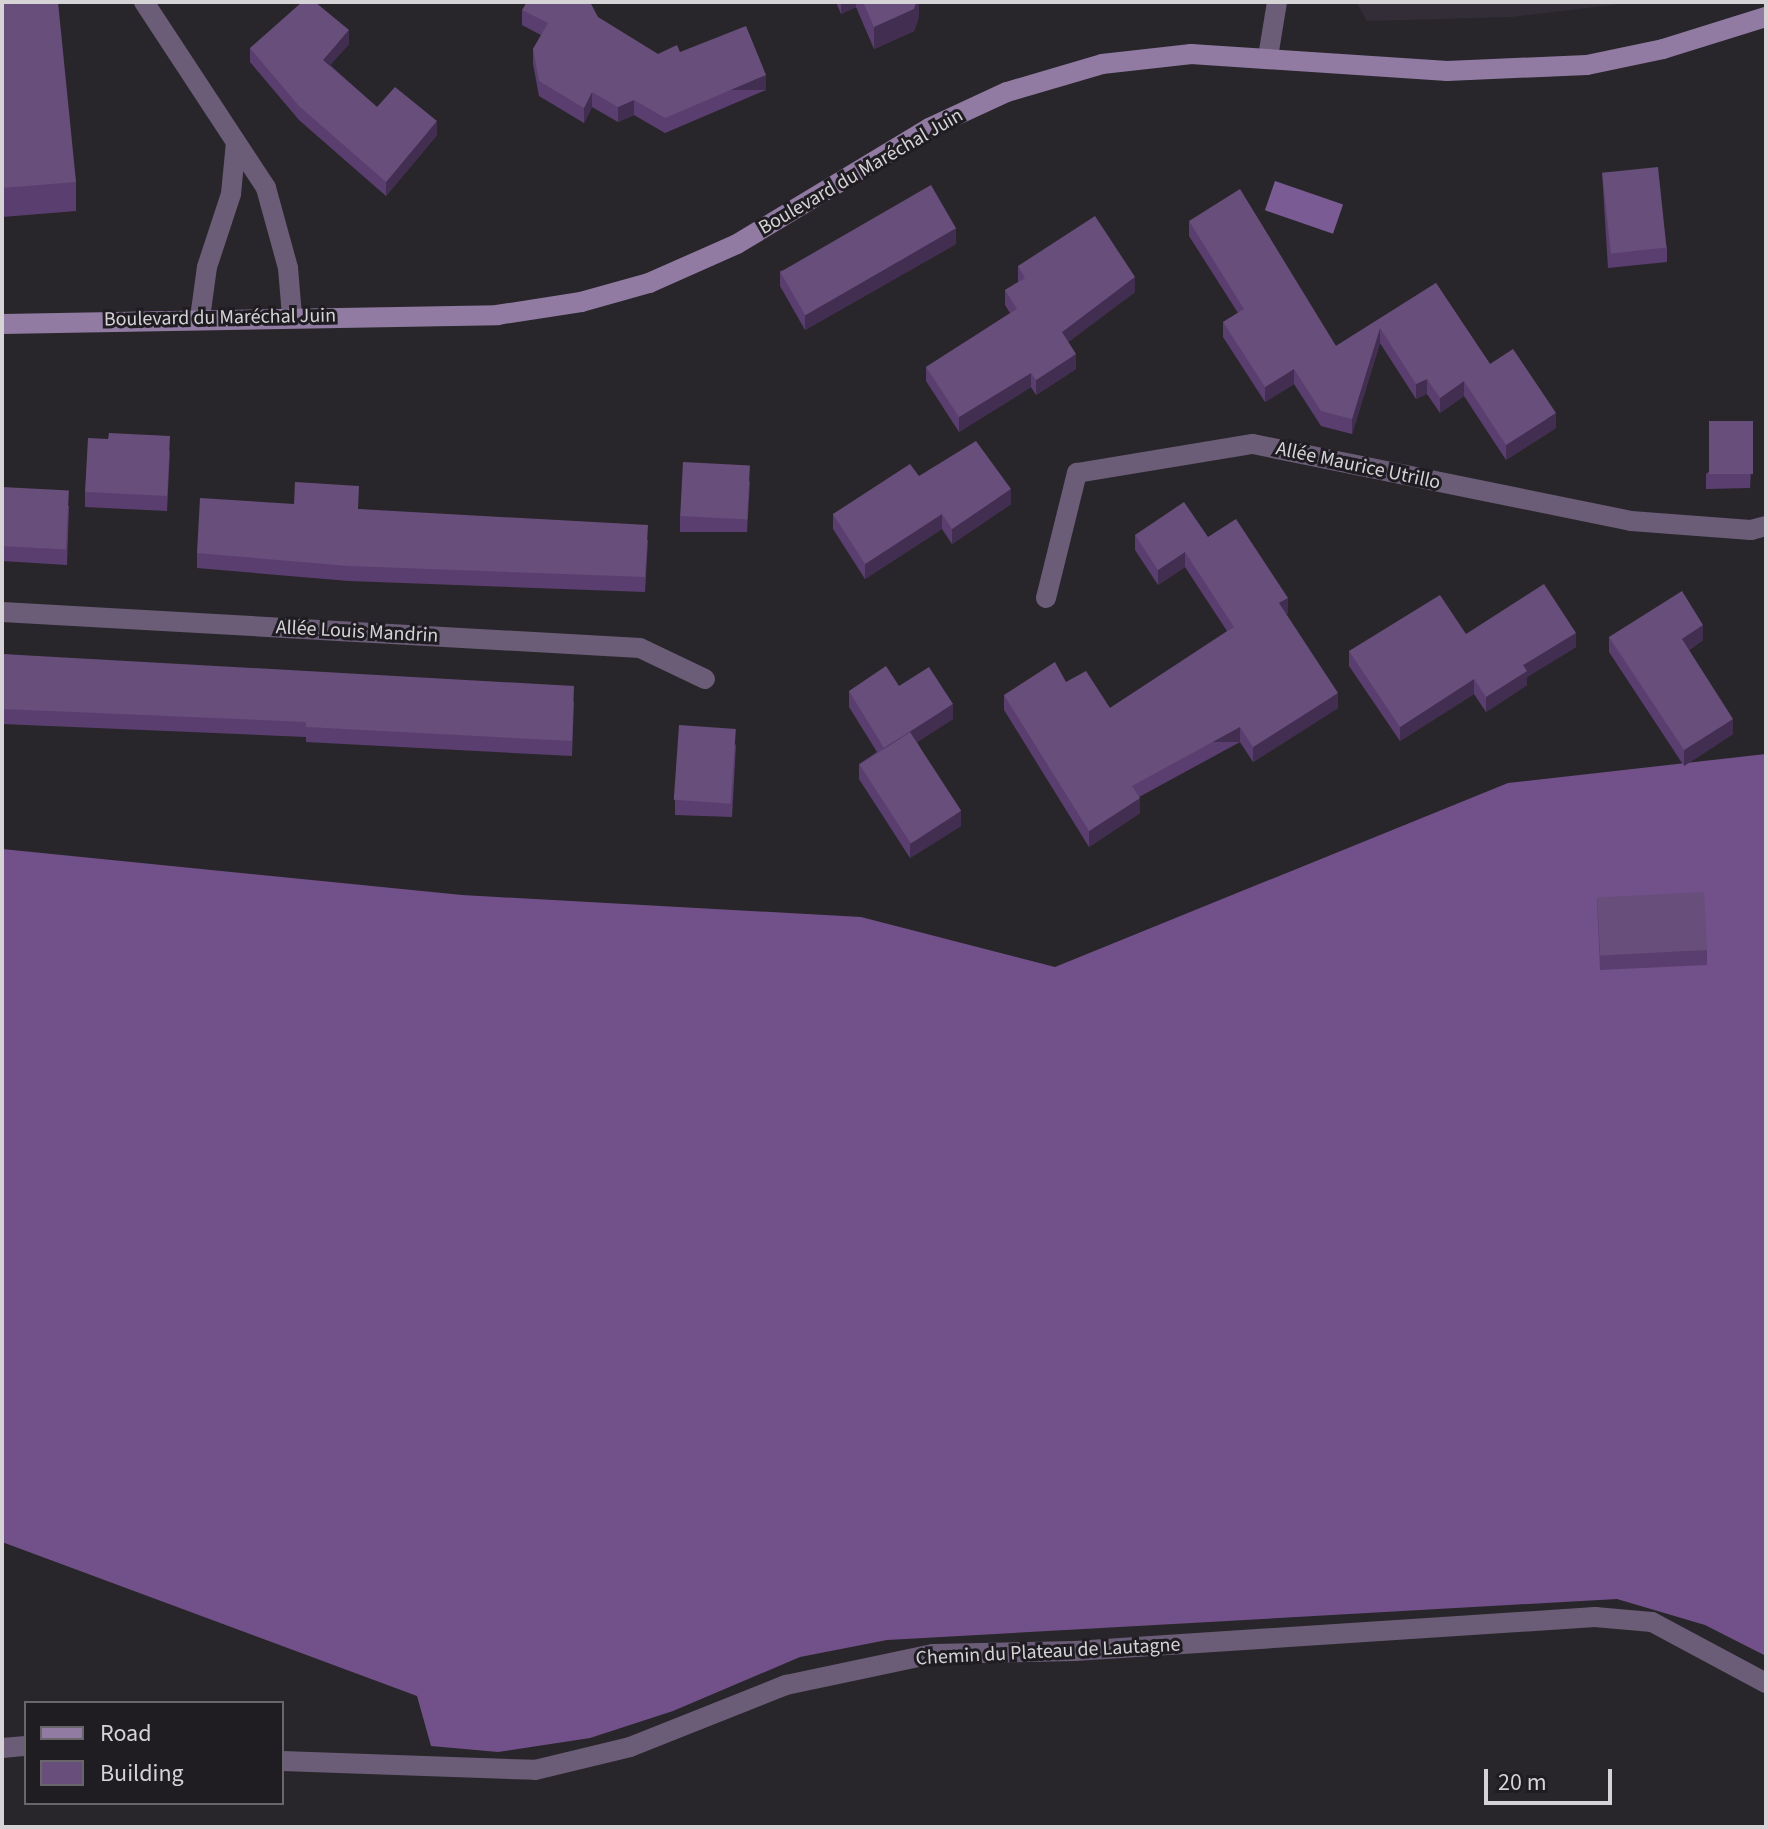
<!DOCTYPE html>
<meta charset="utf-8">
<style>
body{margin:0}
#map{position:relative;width:1768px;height:1829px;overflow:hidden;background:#29262b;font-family:"Source Sans 3",sans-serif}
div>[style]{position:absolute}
.built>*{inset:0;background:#322d37}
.forest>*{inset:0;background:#72518a}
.water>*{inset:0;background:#7b5b94;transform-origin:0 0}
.street>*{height:20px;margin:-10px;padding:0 10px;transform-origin:10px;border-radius:10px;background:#6b5d77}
.secondary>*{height:20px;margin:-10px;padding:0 10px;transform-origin:10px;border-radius:10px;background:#917ba3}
.wall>*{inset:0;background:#5b3e70}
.shaded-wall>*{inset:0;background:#422e50;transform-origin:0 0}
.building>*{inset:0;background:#684e7b;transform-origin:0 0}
span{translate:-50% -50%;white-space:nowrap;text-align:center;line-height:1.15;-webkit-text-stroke:6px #1f1d22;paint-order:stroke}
.street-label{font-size:20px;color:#d5d3d6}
.frame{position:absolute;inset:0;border:4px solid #d5d3d6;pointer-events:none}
.legend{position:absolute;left:24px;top:1701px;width:260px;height:104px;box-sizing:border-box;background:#1f1d22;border:2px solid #68666a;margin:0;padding:10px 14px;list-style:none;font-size:24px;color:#d5d3d6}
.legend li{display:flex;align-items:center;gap:16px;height:40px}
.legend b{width:40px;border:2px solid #68666a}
.scale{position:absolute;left:1484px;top:1769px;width:128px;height:36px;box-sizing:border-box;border:4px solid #d5d3d6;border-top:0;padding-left:10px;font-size:24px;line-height:28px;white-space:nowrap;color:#d5d3d6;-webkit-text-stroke:6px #1f1d22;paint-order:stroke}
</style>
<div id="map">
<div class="built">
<i style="clip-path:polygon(1356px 2px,1638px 2px,1511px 17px,1367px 21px)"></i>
</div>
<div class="forest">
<i style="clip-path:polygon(1766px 754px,1766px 1656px,1705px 1625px,1617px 1599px,887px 1640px,800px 1657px,673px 1711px,590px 1738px,498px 1752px,431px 1746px,417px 1696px,2px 1542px,2px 849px,462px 895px,861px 917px,1055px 967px,1508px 783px)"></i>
</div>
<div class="water">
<i style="left:1275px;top:181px;width:72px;height:31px;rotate:19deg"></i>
</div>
<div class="street">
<i style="left:144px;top:2px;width:222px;rotate:56.7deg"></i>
<i style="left:266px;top:188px;width:83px;rotate:74.6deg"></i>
<i style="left:288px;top:268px;width:48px;rotate:85.2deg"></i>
<i style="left:1268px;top:57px;width:56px;rotate:-80.7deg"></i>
<i style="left:200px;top:318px;width:51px;rotate:-82.2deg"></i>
<i style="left:207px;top:267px;width:77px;rotate:-71.8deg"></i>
<i style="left:231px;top:194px;width:52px;rotate:-84.5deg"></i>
<i style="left:1046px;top:598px;width:129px;rotate:-76.1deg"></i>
<i style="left:1077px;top:473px;width:178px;rotate:-9.4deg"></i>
<i style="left:1253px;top:444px;width:386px;rotate:11.5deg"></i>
<i style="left:1631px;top:521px;width:120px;rotate:4.3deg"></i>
<i style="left:1751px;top:530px;width:16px;rotate:-15deg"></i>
<i style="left:2px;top:612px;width:639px;rotate:3.23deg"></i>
<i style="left:640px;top:648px;width:72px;rotate:25.5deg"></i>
<i style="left:2px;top:1748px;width:24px;rotate:-5deg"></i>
<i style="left:282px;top:1761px;width:253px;rotate:2deg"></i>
<i style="left:535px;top:1770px;width:98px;rotate:-13.6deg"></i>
<i style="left:630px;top:1747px;width:168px;rotate:-21.7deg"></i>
<i style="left:786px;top:1685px;width:150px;rotate:-11.9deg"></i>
<i style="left:933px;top:1654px;width:142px;rotate:-1.2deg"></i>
<i style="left:1075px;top:1651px;width:521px;rotate:-3.74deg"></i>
<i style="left:1595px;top:1617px;width:57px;rotate:5deg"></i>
<i style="left:1652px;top:1622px;width:129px;rotate:28.2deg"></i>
</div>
<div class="secondary">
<i style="left:2px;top:324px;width:495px;rotate:-1deg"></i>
<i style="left:497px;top:315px;width:85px;rotate:-8.8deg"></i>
<i style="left:581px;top:302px;width:71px;rotate:-15.6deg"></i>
<i style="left:649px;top:283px;width:96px;rotate:-23.9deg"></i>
<i style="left:737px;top:244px;width:224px;rotate:-31.1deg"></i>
<i style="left:929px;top:128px;width:86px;rotate:-24.8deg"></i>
<i style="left:1007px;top:92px;width:99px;rotate:-16.4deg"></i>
<i style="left:1102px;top:64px;width:90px;rotate:-6.4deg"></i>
<i style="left:1191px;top:54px;width:257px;rotate:3.8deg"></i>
<i style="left:1447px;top:71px;width:140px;rotate:-2.5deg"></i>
<i style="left:1587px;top:65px;width:78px;rotate:-11.9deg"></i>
<i style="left:1663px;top:49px;width:108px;rotate:-17.3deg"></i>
</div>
<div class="wall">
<i style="clip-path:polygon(2px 2px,76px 182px,76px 211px,2px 217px)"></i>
<i style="clip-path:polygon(836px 2px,919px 2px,919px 16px,914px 31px,874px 49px,856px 7px,841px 14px)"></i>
<i style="clip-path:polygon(522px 10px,658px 54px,680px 52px,766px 90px,665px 133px,634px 115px,618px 122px,592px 107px,584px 123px,539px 96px,533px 64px,533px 49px,541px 35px,522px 25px)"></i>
<i style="clip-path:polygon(349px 44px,330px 65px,377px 107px,437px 135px,386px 196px,299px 120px,250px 62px,250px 48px)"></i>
<i style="clip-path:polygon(1602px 172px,1667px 247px,1667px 262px,1608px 268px)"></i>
<i style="clip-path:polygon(1189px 221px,1336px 346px,1436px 283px,1490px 364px,1556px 428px,1506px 460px,1464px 396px,1440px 413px,1427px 394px,1416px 399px,1380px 343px,1352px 434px,1321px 426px,1294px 384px,1265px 402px,1223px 337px,1223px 322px,1238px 313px,1189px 236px)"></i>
<i style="clip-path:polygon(956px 244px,805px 330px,780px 286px,780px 271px)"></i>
<i style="clip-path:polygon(1018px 266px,1135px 292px,1068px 342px,1076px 369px,1036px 395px,1031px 387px,959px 432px,926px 381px,926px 367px,1010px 313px,1005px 305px,1005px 290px,1018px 282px)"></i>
<i style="clip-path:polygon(1753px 436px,1750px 488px,1706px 489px,1706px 474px)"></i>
<i style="clip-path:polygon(170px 451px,167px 511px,85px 507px,85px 492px)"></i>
<i style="clip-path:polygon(919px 476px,1011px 504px,952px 544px,942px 529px,865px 579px,833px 529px,833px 514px)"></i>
<i style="clip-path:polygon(750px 481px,747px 532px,680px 532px,680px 516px)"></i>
<i style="clip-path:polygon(2px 487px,69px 506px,67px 565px,2px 561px)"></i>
<i style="clip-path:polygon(294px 504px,359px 509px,648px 540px,645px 592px,349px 581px,197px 568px,197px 553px)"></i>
<i style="clip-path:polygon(1135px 535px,1208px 537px,1288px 613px,1286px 614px,1338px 708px,1253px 762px,1240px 742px,1139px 797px,1140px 813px,1089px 847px,1004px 710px,1004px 695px,1066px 682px,1110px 708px,1227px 631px,1185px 567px,1158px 585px,1135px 550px)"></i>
<i style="clip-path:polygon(1466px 634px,1576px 647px,1527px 677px,1527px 685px,1486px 712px,1474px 694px,1400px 741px,1349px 666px,1349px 651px)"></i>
<i style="clip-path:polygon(1609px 637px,1703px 640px,1689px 650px,1733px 734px,1684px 766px,1609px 652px)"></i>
<i style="clip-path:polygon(2px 654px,574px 702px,572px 756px,306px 742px,306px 737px,2px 724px)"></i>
<i style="clip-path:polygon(899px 686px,953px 719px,917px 742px,961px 826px,910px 858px,859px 779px,859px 764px,877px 752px,849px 707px,849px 691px)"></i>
<i style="clip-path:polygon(736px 744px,732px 817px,675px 815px,675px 800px)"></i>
<i style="clip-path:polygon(1597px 899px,1707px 950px,1707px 965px,1600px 970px)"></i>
</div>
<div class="shaded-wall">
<i style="clip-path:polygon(841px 2px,856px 2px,856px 7px,841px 14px)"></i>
<i style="clip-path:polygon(916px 2px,919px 2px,919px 16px,914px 31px,874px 49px,874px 27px)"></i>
<i style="clip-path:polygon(349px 30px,349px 44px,323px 73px,323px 60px)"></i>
<i style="left:766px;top:75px;width:15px;height:110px;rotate:90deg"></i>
<i style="clip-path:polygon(592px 92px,592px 107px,584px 123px,584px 108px)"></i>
<i style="clip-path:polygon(634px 100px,634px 115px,618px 122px,618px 107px)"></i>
<i style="clip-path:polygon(437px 121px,437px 135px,386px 196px,386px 182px)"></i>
<i style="clip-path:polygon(956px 228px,956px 244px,805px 330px,805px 315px)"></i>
<i style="clip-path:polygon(1135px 277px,1135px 292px,1062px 347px,1062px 332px)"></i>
<i style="clip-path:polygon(1380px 328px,1380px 343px,1352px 434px,1352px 419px)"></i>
<i style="clip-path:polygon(1076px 354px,1076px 369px,1036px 395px,1036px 380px)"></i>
<i style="clip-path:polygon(1294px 369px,1294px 384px,1265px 402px,1265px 387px)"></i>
<i style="clip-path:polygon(1031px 373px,1031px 387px,959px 432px,959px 417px)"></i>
<i style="clip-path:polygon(1427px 379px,1427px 394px,1416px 399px,1416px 384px)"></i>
<i style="clip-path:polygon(1464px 381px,1464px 396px,1440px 413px,1440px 398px)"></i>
<i style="clip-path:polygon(1556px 413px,1556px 428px,1506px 460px,1506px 445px)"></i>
<i style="clip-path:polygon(1011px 489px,1011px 504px,952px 544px,952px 529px)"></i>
<i style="clip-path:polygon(942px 514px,942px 529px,865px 579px,865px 564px)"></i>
<i style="clip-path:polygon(1185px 552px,1185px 567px,1158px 585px,1158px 570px)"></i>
<i style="clip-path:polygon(1288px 598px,1288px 613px,1279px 619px,1279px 603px)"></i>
<i style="clip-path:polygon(1703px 625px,1703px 640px,1682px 654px,1682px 639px)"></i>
<i style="clip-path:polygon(1576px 633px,1576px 647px,1527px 677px,1527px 685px,1486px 712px,1486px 697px,1523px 665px)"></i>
<i style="clip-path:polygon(1474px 679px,1474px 694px,1400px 741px,1400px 727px)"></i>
<i style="clip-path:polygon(1338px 693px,1338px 708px,1253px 762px,1253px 747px)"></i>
<i style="clip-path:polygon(953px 704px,953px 719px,884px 763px,884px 748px)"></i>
<i style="clip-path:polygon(1733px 719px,1733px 734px,1684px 766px,1684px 750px)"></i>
<i style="left:1240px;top:727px;width:15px;height:123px;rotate:90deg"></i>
<i style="clip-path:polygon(1140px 798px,1140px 813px,1089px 847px,1089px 831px)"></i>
<i style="clip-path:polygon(961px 811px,961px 826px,910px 858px,910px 843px)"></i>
</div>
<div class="building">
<i style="clip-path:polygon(2px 2px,58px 2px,76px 182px,2px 188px)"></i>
<i style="clip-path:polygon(302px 2px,315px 2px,349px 30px,323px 60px,377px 107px,395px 87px,437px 121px,386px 182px,299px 106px,250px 48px)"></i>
<i style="clip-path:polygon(527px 2px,590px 2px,598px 17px,658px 54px,677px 45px,680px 52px,746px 26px,766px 75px,665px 118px,634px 100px,618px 107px,592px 92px,584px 108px,539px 81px,533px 49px,548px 23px,522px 10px)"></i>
<i style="clip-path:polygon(863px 2px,916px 2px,914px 9px,874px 27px)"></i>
<i style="left:1658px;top:167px;width:81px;height:56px;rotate:84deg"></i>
<i style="left:931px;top:185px;width:50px;height:174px;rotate:60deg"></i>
<i style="clip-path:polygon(1240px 189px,1336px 346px,1436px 283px,1490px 364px,1513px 349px,1556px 413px,1506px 445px,1464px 381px,1440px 398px,1427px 379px,1416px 384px,1380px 328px,1352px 419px,1321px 411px,1294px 369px,1265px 387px,1223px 322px,1244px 309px,1189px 221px)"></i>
<i style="clip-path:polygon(1095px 216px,1135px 277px,1062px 332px,1076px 354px,1036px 380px,1031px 373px,959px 417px,926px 367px,1017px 309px,1005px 290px,1025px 278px,1018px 266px)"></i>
<i style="left:1709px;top:421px;width:44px;height:53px"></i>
<i style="clip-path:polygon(109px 433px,170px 436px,167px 496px,85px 492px,88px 438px,108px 439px)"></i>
<i style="clip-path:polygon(976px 441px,1011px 489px,952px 529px,942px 514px,865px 564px,833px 514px,910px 464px,919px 476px)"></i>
<i style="left:683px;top:462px;width:67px;height:54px;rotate:3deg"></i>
<i style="clip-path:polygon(295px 482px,359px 486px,358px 509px,648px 525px,645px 577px,349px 566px,197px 553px,200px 498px,294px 504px)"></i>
<i style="left:2px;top:487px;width:67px;height:59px;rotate:3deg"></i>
<i style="clip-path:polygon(1184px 502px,1208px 537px,1236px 519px,1288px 598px,1279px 603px,1338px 693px,1253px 747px,1240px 727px,1132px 786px,1140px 798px,1089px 831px,1004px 695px,1055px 662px,1066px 682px,1086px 671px,1110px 708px,1234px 627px,1185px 552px,1158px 570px,1135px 535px)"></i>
<i style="clip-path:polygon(1544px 584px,1576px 633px,1523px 665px,1527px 671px,1486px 697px,1474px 679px,1400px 727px,1349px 651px,1440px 595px,1466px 634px)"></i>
<i style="clip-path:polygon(1682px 591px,1703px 625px,1682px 639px,1733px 719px,1684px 750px,1609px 637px)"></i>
<i style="clip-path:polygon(2px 654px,574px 686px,572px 741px,306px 727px,306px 722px,2px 709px)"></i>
<i style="clip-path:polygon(886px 666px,899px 686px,929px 667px,953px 704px,884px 748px,849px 691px)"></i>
<i style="left:679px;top:725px;width:57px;height:75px;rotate:4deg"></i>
<i style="left:910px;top:732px;width:94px;height:60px;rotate:57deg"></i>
<i style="left:1704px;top:892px;width:58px;height:107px;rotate:87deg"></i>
</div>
<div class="street-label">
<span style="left:861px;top:172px;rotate:-30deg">Boulevard du Maréchal Juin</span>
<span style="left:220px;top:318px;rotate:-1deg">Boulevard du Maréchal Juin</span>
<span style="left:1358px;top:466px;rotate:12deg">Allée Maurice Utrillo</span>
<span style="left:357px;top:632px;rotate:3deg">Allée Louis Mandrin</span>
<span style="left:1048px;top:1652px;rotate:-3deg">Chemin du Plateau de Lautagne</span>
</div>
<div class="frame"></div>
<ul class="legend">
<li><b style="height:10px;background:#917ba3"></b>Road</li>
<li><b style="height:22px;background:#684e7b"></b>Building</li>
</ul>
<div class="scale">20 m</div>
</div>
